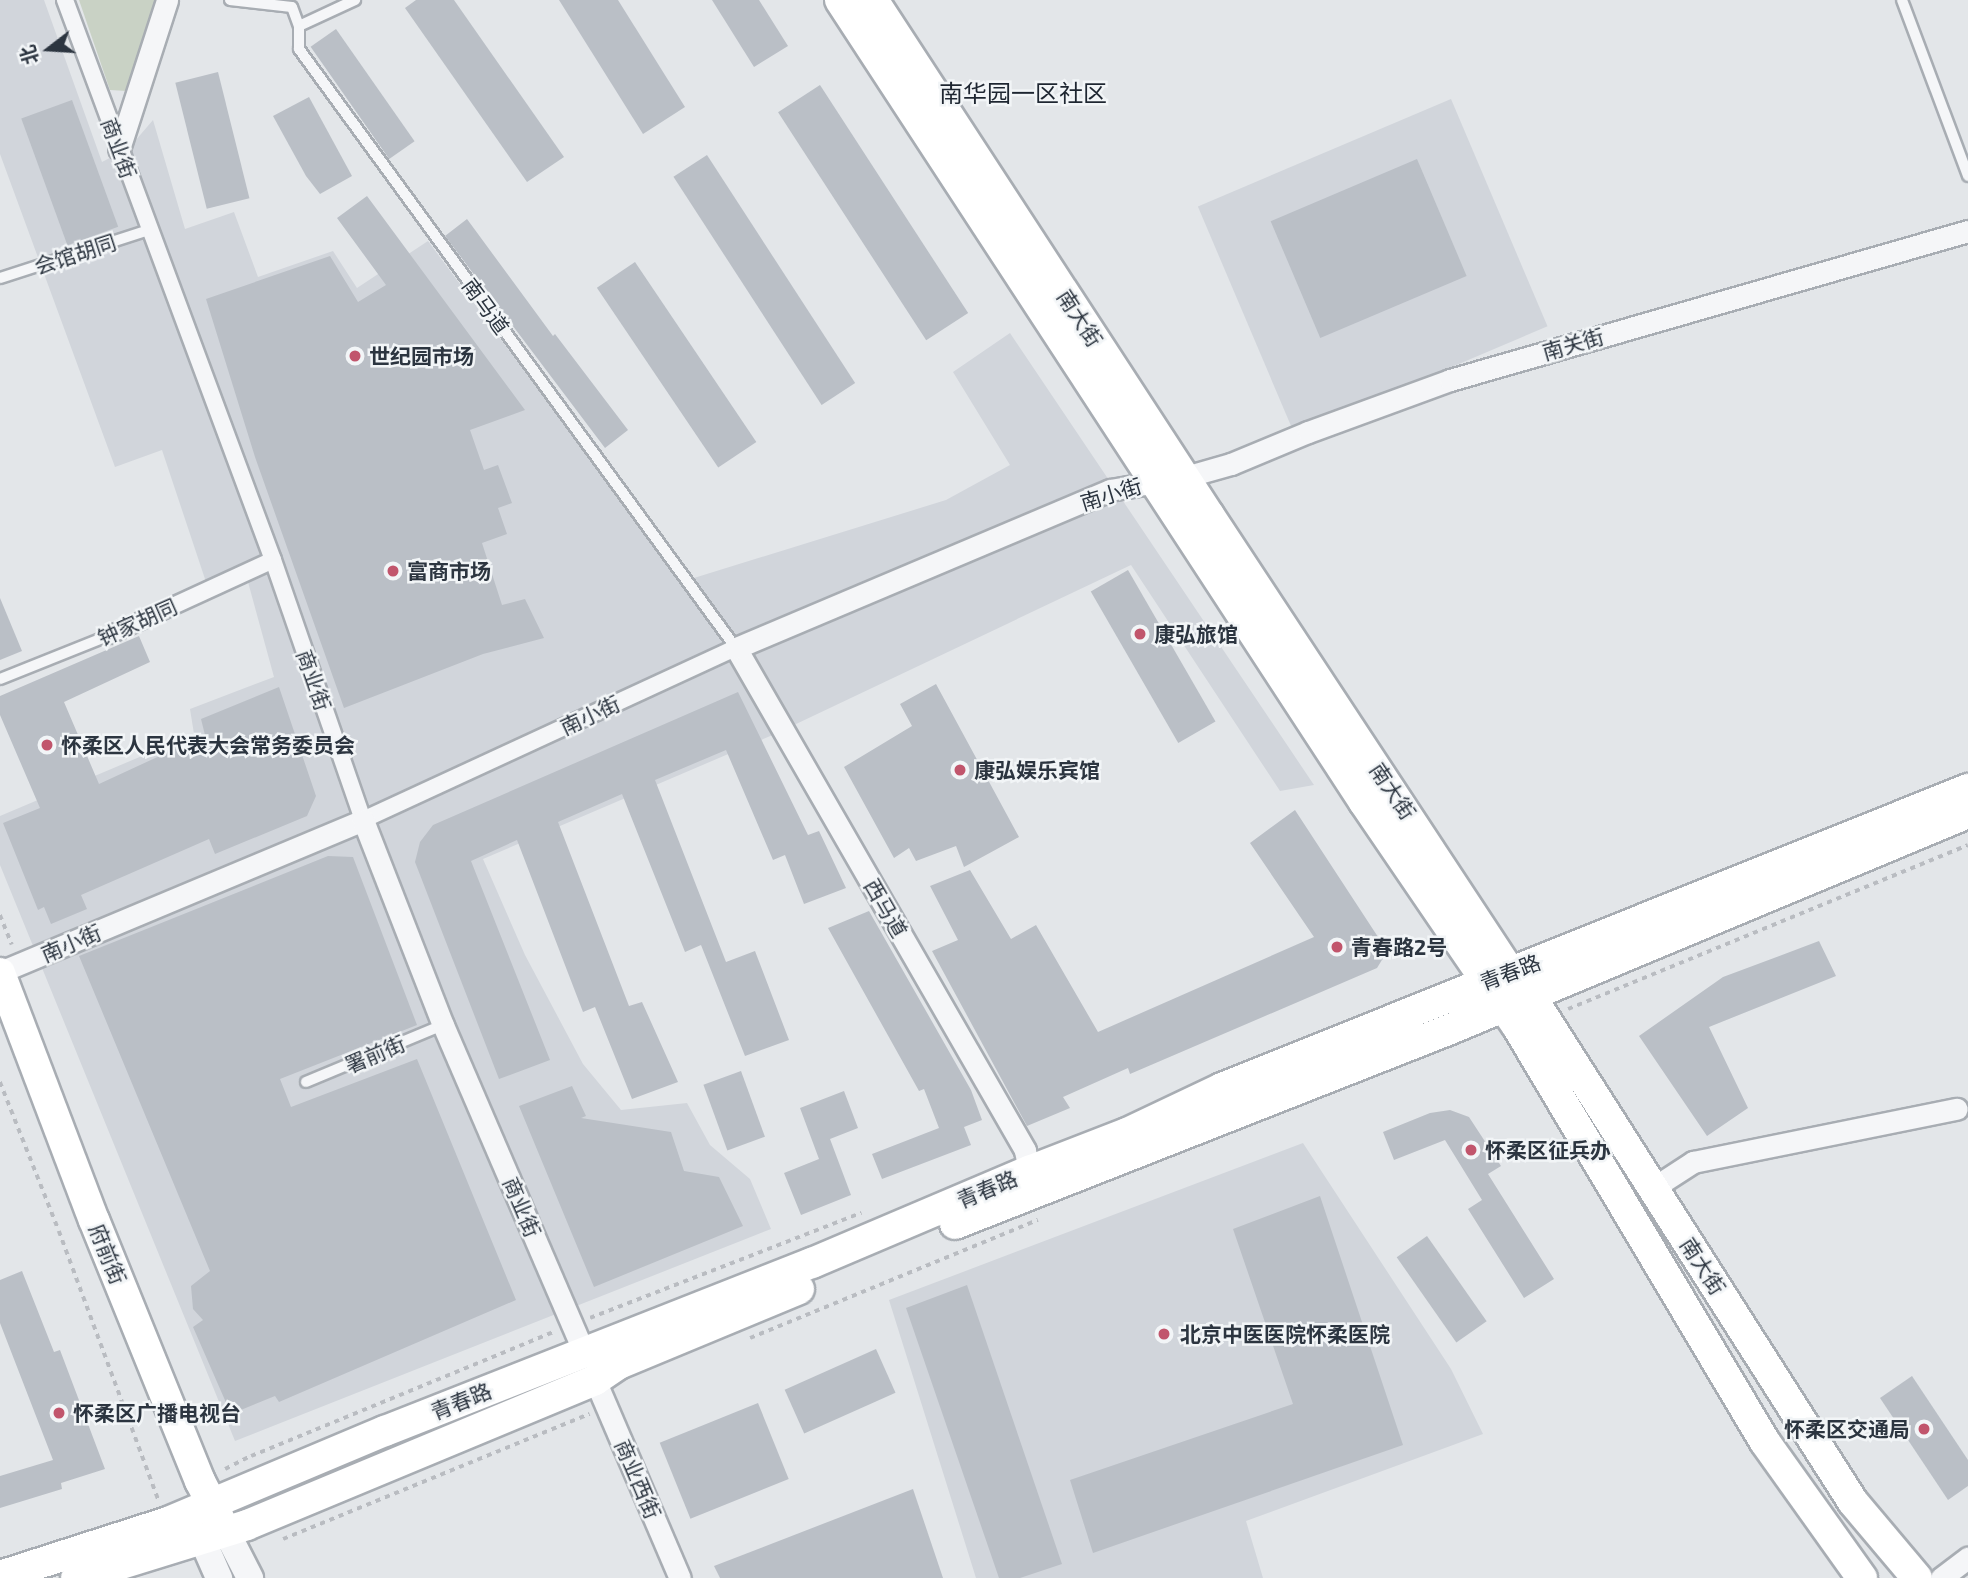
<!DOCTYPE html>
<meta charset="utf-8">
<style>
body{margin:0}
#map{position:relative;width:1968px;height:1578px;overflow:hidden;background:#e3e6e9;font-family:"Exo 2","Noto Sans SC",sans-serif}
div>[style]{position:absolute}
.built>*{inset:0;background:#d1d5db;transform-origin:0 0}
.green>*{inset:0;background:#c9d2c5}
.building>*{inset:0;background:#babfc6;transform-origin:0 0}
.path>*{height:3.5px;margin-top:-1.75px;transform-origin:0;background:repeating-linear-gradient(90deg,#b9bcc1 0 5px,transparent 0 10px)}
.roads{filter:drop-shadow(2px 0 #a8adb3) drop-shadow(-2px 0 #a8adb3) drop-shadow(0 2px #a8adb3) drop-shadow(0 -2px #a8adb3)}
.service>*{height:10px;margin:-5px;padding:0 5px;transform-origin:5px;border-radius:5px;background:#f5f6f8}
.pedestrian>*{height:16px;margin:-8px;padding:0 8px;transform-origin:8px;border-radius:8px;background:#f5f6f8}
.minor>*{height:21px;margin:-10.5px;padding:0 10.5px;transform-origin:10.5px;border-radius:10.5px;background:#f5f6f8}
.tertiary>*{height:26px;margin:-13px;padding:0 13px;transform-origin:13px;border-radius:13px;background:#f5f6f8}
.secondary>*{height:30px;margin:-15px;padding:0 15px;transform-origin:15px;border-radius:15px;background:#fff}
.dots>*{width:19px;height:19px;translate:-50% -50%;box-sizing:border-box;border:4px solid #f2f5f7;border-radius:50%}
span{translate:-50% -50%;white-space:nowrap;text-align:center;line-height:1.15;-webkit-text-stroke:5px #f2f5f7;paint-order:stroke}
.street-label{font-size:21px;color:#2c3540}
.poi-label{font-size:21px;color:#2c3540;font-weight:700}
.left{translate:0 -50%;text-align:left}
.right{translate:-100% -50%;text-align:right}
.quarter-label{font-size:24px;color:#1e2631}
.north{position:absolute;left:14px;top:14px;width:70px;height:70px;-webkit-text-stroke:5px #f2f5f7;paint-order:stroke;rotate:253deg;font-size:19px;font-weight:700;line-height:28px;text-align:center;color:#2c3540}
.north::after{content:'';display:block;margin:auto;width:24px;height:32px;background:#2c3540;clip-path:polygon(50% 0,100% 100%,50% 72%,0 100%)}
</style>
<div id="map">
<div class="built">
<i style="clip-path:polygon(0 0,44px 0,102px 162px,129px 148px,153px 120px,185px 229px,234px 212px,258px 277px,333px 251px,357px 288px,428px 241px,681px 582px,946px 500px,1010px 465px,953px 372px,1010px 333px,1314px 785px,1280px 791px,1131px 565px,775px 734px,483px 859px,525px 955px,583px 1064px,621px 1110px,687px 1103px,710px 1145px,750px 1179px,771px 1229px,235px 1441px,0 865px,0 816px,194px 734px,190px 709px,274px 677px,248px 582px,211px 597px,162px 450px,115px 467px,0 154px)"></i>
<i style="left:1451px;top:99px;width:247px;height:275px;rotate:67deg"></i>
<i style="clip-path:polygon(1303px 1143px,1451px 1369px,1483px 1434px,1246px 1521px,1263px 1578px,976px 1578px,889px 1300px)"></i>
</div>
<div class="green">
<i style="clip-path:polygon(79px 0,157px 0,127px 91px,110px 90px)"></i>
</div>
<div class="building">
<i style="clip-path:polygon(416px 0,454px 0,564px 157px,527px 182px,405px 8px)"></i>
<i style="clip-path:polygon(559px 0,618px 0,685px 107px,643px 134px)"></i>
<i style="clip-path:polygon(712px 0,759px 0,788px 46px,754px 67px)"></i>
<i style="left:336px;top:29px;width:137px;height:31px;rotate:55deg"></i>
<i style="left:218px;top:72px;width:130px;height:44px;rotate:76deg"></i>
<i style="left:820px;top:85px;width:272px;height:50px;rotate:57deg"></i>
<i style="clip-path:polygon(309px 97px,352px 176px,320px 194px,306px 176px,273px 116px)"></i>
<i style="left:72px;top:100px;width:135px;height:54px;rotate:70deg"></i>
<i style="left:707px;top:155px;width:272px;height:40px;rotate:57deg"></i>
<i style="left:1417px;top:159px;width:127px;height:159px;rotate:67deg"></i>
<i style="clip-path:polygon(367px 196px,525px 410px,470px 430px,484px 470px,498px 465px,512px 503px,498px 508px,507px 534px,482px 543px,502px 605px,525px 599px,544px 638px,483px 654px,344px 708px,255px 457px,206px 299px,330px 256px,358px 302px,386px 285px,337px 218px)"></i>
<i style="clip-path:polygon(467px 219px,553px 336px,555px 334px,628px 430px,605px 448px,445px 236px)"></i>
<i style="left:635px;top:262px;width:217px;height:46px;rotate:56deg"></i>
<i style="left:1128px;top:570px;width:175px;height:43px;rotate:60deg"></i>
<i style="clip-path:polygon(0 598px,22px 651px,0 660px)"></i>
<i style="clip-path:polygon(139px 636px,150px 662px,64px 702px,99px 784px,205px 735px,201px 719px,279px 687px,316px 796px,307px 816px,215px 854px,209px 839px,81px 895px,87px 909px,51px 924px,44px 907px,38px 910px,3px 823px,40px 808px,0 715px,0 696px)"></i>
<i style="clip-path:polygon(936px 684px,1019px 837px,964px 867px,956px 846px,916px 861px,909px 848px,894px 858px,844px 767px,912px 726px,900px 704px)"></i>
<i style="clip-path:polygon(738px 692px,808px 835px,819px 831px,846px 888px,804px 904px,785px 855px,773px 860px,726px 750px,655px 780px,726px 962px,755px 951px,789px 1040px,745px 1056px,701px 945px,685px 952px,622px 794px,558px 822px,629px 1006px,642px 1002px,678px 1082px,632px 1099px,595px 1007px,583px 1012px,517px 840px,471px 861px,550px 1060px,499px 1079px,415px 862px,420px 842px,433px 825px)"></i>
<i style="clip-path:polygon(1295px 810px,1380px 940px,1385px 955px,1377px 968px,1130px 1074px,1128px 1068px,1063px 1097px,1070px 1108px,1027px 1126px,932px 951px,958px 940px,930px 886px,970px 870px,1011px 939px,1036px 925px,1098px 1032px,1314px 937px,1250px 843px)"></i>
<i style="clip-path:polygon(328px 856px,353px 857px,417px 1025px,280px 1079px,291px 1107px,417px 1059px,516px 1300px,279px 1402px,275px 1396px,231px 1414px,193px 1327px,203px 1320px,193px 1309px,191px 1286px,210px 1271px,79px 956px)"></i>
<i style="clip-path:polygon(869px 911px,971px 1090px,982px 1120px,964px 1127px,971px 1145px,882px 1179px,872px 1154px,939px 1128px,924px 1089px,919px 1091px,828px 928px)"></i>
<i style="clip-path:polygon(1819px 941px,1836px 976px,1709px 1027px,1748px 1108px,1707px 1136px,1639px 1036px,1723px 977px)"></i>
<i style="left:741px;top:1071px;width:70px;height:40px;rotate:70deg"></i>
<i style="clip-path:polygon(572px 1086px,586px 1116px,581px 1118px,671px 1132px,684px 1171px,719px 1177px,743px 1226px,594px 1287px,519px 1106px)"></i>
<i style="clip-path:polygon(844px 1091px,858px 1128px,830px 1139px,851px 1195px,801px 1215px,784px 1173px,819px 1159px,800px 1108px)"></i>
<i style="clip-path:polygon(1450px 1110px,1469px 1117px,1501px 1166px,1488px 1174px,1554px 1279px,1524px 1298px,1468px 1209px,1482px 1200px,1445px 1140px,1394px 1160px,1383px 1132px,1430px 1113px)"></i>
<i style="clip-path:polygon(1320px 1196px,1403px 1445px,1093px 1553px,1070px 1480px,1293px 1404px,1233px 1229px)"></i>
<i style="left:1427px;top:1236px;width:104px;height:37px;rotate:55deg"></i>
<i style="clip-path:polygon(22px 1271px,54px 1352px,60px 1350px,105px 1469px,61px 1483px,62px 1489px,0 1508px,0 1476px,53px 1460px,0 1323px,0 1280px)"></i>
<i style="clip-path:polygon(967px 1285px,1062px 1564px,1020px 1578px,999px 1578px,906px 1308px)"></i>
<i style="left:876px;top:1349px;width:48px;height:100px;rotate:66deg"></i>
<i style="clip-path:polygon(1912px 1376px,1968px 1460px,1968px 1486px,1948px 1500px,1880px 1398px)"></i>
<i style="left:758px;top:1403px;width:82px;height:106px;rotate:68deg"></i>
<i style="clip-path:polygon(913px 1489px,943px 1578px,720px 1578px,714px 1566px)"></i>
</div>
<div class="path">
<i style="left:0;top:915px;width:32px;rotate:68deg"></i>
<i style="left:1568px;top:1009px;width:432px;rotate:-22.3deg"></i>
<i style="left:0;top:1082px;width:160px;rotate:68.4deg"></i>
<i style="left:59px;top:1231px;width:286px;rotate:69.7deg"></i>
<i style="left:590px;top:1318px;width:291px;rotate:-21.2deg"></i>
<i style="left:750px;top:1338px;width:311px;rotate:-22.3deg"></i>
<i style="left:225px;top:1469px;width:29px;rotate:-27deg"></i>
<i style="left:251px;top:1456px;width:327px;rotate:-22.3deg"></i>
<i style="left:283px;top:1539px;width:331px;rotate:-22.2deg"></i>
</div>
<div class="roads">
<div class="service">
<i style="left:230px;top:0;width:62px;rotate:6.4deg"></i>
<i style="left:292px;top:7px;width:20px;rotate:70deg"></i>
<i style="left:299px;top:26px;width:23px;rotate:90deg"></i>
<i style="left:299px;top:49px;width:741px;rotate:53.89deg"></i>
<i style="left:1902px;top:0;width:188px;rotate:69.4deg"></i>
<i style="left:299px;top:26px;width:62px;rotate:-24.9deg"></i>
<i style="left:0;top:278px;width:157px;rotate:-17.9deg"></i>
<i style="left:0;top:679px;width:118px;rotate:-21.8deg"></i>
<i style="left:306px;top:1082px;width:148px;rotate:-22.6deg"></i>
</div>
<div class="pedestrian">
<i style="left:65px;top:0;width:597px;rotate:69.62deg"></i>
<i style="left:273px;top:560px;width:275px;rotate:70.9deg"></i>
<i style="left:363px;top:820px;width:411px;rotate:-24.8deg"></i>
<i style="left:110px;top:635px;width:179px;rotate:-24.7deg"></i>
</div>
<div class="minor">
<i style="left:119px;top:149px;width:157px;rotate:-72.1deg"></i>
<i style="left:0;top:972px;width:394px;rotate:-22.7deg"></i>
<i style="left:363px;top:820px;width:220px;rotate:68.7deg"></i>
<i style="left:443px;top:1025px;width:356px;rotate:66.7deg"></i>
<i style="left:1029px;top:1171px;width:21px;rotate:-101deg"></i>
<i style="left:1025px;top:1150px;width:579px;rotate:-119.93deg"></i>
<i style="left:736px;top:648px;width:406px;rotate:-22.9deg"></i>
<i style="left:1110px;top:490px;width:76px;rotate:-9.8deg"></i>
<i style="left:1185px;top:477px;width:48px;rotate:-15.8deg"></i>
<i style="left:1231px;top:464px;width:83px;rotate:-22.6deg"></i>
<i style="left:1308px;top:432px;width:151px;rotate:-20.1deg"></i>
<i style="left:1450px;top:380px;width:539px;rotate:-16.05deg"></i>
<i style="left:1653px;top:1188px;width:48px;rotate:-33deg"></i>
<i style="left:1693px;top:1162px;width:269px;rotate:-11.4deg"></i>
<i style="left:595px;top:1380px;width:215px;rotate:66.8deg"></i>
<i style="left:1941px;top:1578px;width:34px;rotate:-37deg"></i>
</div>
<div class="tertiary">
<i style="left:226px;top:1531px;width:53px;rotate:62.9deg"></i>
<i style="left:202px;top:1539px;width:43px;rotate:66.4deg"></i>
</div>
<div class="secondary">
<i style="left:840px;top:0;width:958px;rotate:56.84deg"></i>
<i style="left:1364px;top:802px;width:271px;rotate:55.7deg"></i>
<i style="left:1517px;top:1026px;width:484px;rotate:59.2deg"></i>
<i style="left:1765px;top:1442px;width:167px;rotate:54.5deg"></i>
<i style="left:873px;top:0;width:615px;rotate:56.88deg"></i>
<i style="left:1209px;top:515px;width:547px;rotate:56.63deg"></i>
<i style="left:1510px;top:972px;width:30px;rotate:49deg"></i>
<i style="left:1530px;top:995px;width:601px;rotate:57.5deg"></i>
<i style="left:1853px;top:1502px;width:99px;rotate:49.9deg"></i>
<i style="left:0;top:973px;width:264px;rotate:69.2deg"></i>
<i style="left:94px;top:1220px;width:282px;rotate:67.9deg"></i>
<i style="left:200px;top:1481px;width:42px;rotate:62.8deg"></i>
<i style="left:955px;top:1224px;width:530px;rotate:-21.48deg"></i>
<i style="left:1448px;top:1030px;width:563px;rotate:-22.65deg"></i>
<i style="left:0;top:1576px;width:176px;rotate:-17.8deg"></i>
<i style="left:168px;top:1522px;width:235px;rotate:-22.8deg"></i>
<i style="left:385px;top:1431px;width:459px;rotate:-21.5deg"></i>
<i style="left:812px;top:1263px;width:236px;rotate:-23deg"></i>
<i style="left:1029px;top:1171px;width:105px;rotate:-21.2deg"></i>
<i style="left:1127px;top:1133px;width:105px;rotate:-25.3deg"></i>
<i style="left:1222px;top:1088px;width:804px;rotate:-21.84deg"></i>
<i style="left:76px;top:1578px;width:179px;rotate:-17.2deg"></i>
<i style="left:247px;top:1525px;width:377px;rotate:-22.6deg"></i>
<i style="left:595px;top:1380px;width:29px;rotate:-34deg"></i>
<i style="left:619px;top:1364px;width:195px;rotate:-22.6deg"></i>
</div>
</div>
<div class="dots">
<i style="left:355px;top:356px;background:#c1556c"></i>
<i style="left:393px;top:571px;background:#c1556c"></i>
<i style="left:1140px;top:634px;background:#c1556c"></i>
<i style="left:47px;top:745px;background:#c1556c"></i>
<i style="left:960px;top:770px;background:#c1556c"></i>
<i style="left:1337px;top:947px;background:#c1556c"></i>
<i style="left:1471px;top:1150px;background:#c1556c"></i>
<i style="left:1164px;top:1334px;background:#c1556c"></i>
<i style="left:59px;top:1413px;background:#c1556c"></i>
<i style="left:1924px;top:1429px;background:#c1556c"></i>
</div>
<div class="street-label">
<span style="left:119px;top:148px;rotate:70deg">商业街</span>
<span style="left:75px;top:254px;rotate:-18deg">会馆胡同</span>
<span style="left:486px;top:306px;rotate:54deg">南马道</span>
<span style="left:1080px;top:318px;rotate:57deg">南大街</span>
<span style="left:1573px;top:344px;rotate:-16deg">南关街</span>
<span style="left:1111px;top:494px;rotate:-17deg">南小街</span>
<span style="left:137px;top:622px;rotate:-24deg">钟家胡同</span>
<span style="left:314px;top:680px;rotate:71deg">商业街</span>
<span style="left:590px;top:715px;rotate:-25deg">南小街</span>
<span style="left:1393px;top:791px;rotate:56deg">南大街</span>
<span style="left:886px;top:908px;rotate:60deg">西马道</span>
<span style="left:71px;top:943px;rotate:-23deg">南小街</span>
<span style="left:1510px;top:972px;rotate:-21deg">青春路</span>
<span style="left:375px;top:1054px;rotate:-23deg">署前街</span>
<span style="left:987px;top:1189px;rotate:-23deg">青春路</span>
<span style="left:522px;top:1207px;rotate:67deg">商业街</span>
<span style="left:108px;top:1254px;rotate:68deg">府前街</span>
<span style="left:1703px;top:1266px;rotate:57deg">南大街</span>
<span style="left:461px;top:1401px;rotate:-22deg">青春路</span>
<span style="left:638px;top:1479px;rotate:67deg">商业西街</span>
</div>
<div class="poi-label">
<span class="left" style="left:369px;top:356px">世纪园市场</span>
<span class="left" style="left:407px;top:571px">富商市场</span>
<span class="left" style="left:1154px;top:634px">康弘旅馆</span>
<span class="left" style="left:61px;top:745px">怀柔区人民代表大会常务委员会</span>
<span class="left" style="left:974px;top:770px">康弘娱乐宾馆</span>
<span class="left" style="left:1351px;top:947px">青春路2号</span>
<span class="left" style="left:1485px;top:1150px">怀柔区征兵办</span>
<span class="left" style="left:1180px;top:1334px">北京中医医院怀柔医院</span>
<span class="left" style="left:73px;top:1413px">怀柔区广播电视台</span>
<span class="right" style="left:1910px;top:1429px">怀柔区交通局</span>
</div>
<div class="quarter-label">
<span style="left:1023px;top:93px">南华园一区社区</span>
</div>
<div class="north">北</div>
</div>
